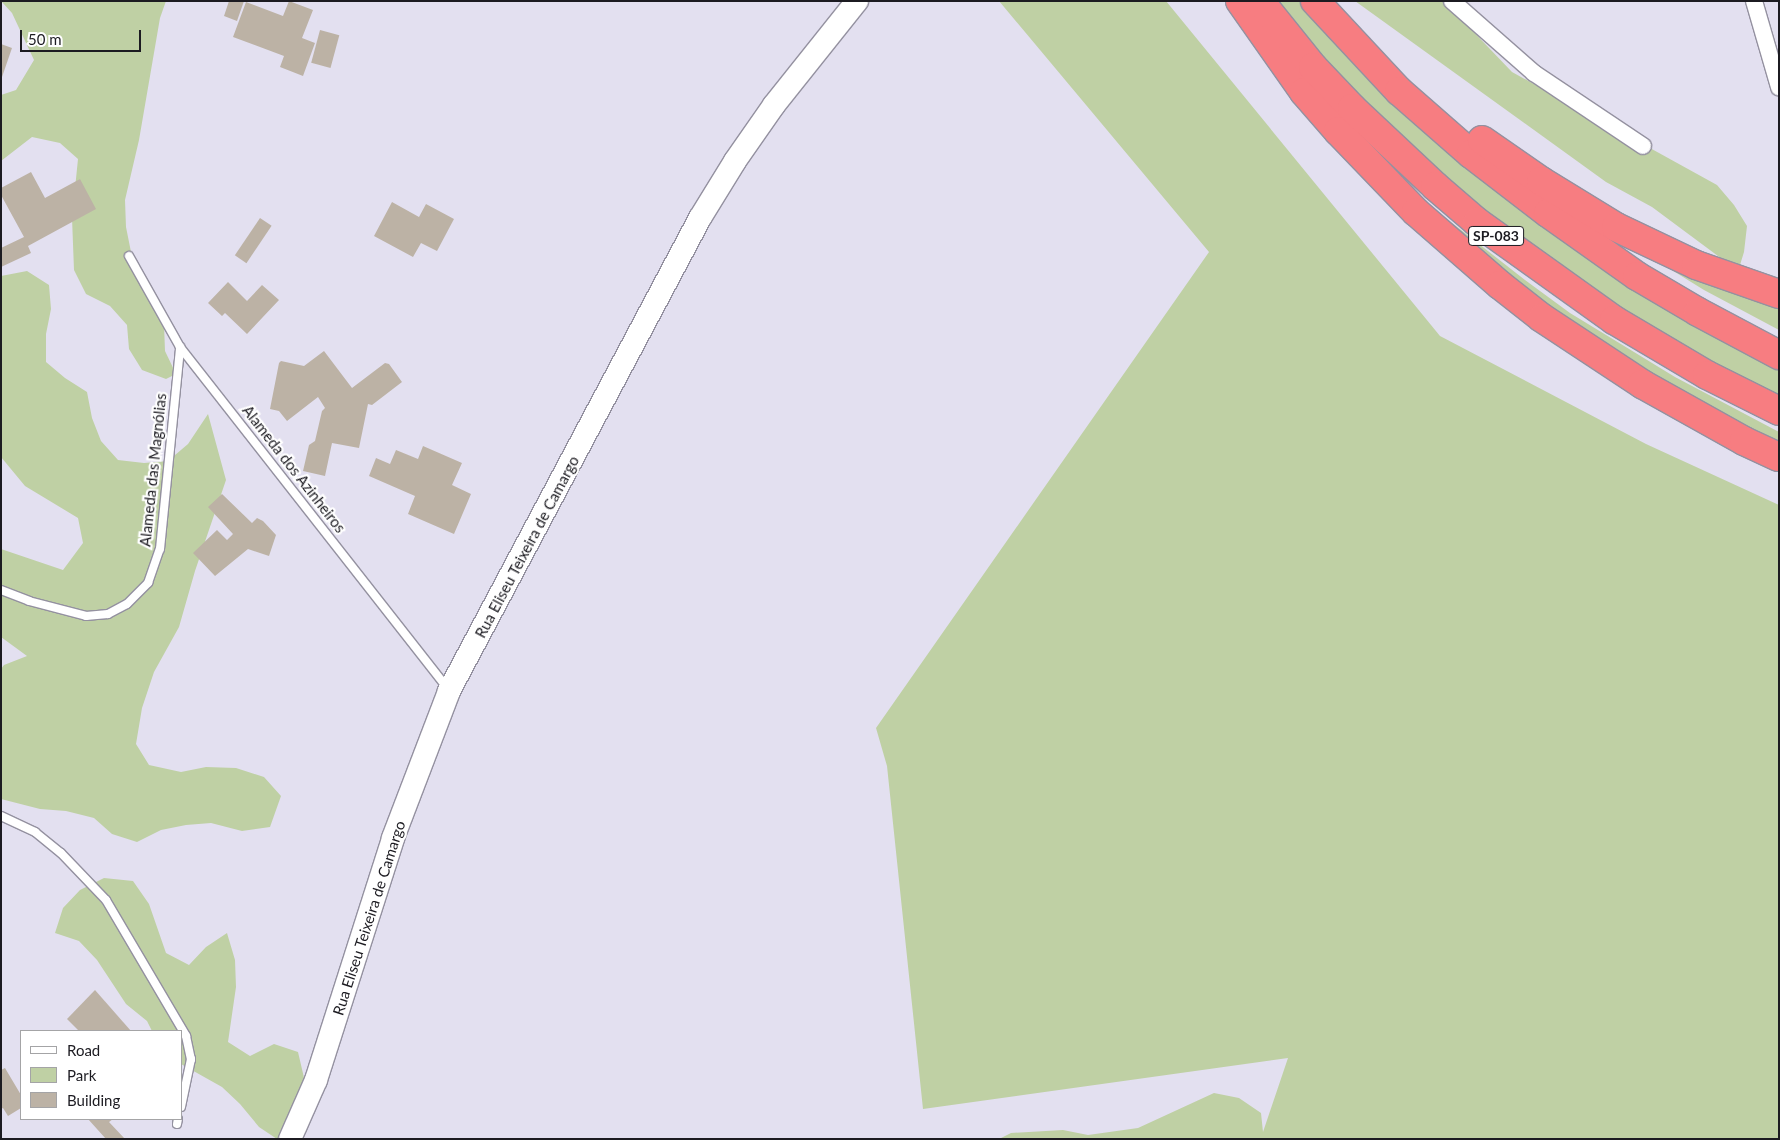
<!DOCTYPE html>
<meta charset="utf-8">
<style>
body{margin:0}
#map{position:relative;width:1780px;height:1140px;overflow:hidden;background:#e3e0f0;font-family:Lato,sans-serif}
div>[style]{position:absolute}
.green>*{inset:0;background:#bfd0a4}
.building>*{inset:0;background:#bcb2a5;transform-origin:0 0}
.roads{filter:drop-shadow(1px 0 #9491a0) drop-shadow(-1px 0 #9491a0) drop-shadow(0 1px #9491a0) drop-shadow(0 -1px #9491a0)}
.lane>*{height:8px;margin:-4px;padding:0 4px;transform-origin:4px;border-radius:4px;background:#fff}
.street>*{height:16px;margin:-8px;padding:0 8px;transform-origin:8px;border-radius:8px;background:#fff}
.secondary>*{height:22px;margin:-11px;padding:0 11px;transform-origin:11px;border-radius:11px;background:#fff}
.highway>*{height:28px;margin:-14px;padding:0 14px;transform-origin:14px;border-radius:14px;background:#f77d81}
span{translate:-50% -50%;white-space:nowrap;text-align:center;line-height:1.15;-webkit-text-stroke:4.5px #fff;paint-order:stroke}
.shield-label span{padding:1px 4px;background:#fff;border:1px solid;border-radius:4px;-webkit-text-stroke-width:0}
.shield-label{font-size:14px;color:#1c1b21;font-weight:700}
.street-label{font-size:15px;color:#1c1b21}
.frame{position:absolute;inset:0;border:2px solid #1c1b21;pointer-events:none}
.legend{position:absolute;left:20px;top:1030px;width:162px;height:90px;box-sizing:border-box;background:#fff;border:1px solid #a4a4a6;margin:0;padding:6px 9px;list-style:none;font-size:15px;color:#1c1b21}
.legend li{display:flex;align-items:center;gap:10px;height:25px}
.legend b{width:25px;border:1px solid #a4a4a6}
.scale{position:absolute;left:20px;top:30px;width:121px;height:22px;box-sizing:border-box;border:2px solid #1c1b21;border-top:0;padding-left:6px;font-size:15px;line-height:18px;white-space:nowrap;color:#1c1b21;-webkit-text-stroke:4px #fff;paint-order:stroke}
</style>
<div id="map">
<div class="green">
<i style="clip-path:polygon(1px 1px,166px 1px,160px 18px,139px 140px,125px 200px,126px 227px,131px 252px,149px 299px,164px 324px,165px 351px,176px 374px,166px 379px,142px 370px,129px 349px,127px 325px,110px 306px,86px 294px,74px 270px,72px 218px,78px 159px,60px 143px,32px 137px,1px 161px,1px 95px,16px 90px,34px 60px,12px 13px)"></i>
<i style="clip-path:polygon(999px 1px,1166px 1px,1440px 336px,1646px 444px,1779px 505px,1779px 1139px,999px 1139px,1011px 1133px,1063px 1130px,1088px 1135px,1138px 1128px,1214px 1093px,1239px 1098px,1261px 1113px,1263px 1132px,1288px 1058px,923px 1109px,887px 766px,876px 728px,1209px 252px)"></i>
<i style="clip-path:polygon(1272px 1px,1305px 1px,1354px 55px,1779px 363px,1779px 397px,1726px 370px,1596px 294px,1461px 193px,1346px 86px)"></i>
<i style="clip-path:polygon(1355px 1px,1444px 1px,1512px 72px,1717px 185px,1734px 205px,1747px 226px,1744px 252px,1740px 265px,1722px 259px,1652px 207px,1606px 182px)"></i>
<i style="clip-path:polygon(1424px 201px,1525px 280px,1570px 313px,1675px 377px,1779px 432px,1779px 449px,1564px 324px)"></i>
<i style="clip-path:polygon(1612px 233px,1779px 303px,1779px 330px,1704px 290px)"></i>
<i style="clip-path:polygon(27px 271px,49px 285px,51px 309px,46px 334px,46px 362px,65px 378px,87px 392px,92px 418px,101px 441px,118px 460px,144px 463px,168px 461px,188px 444px,208px 414px,226px 480px,195px 571px,179px 627px,154px 672px,142px 708px,136px 744px,149px 765px,181px 772px,206px 767px,236px 768px,264px 777px,281px 796px,270px 827px,242px 831px,211px 823px,186px 825px,161px 830px,137px 842px,112px 834px,94px 818px,66px 811px,40px 809px,1px 799px,1px 669px,4px 665px,27px 656px,1px 637px,1px 549px,63px 570px,83px 543px,78px 518px,25px 486px,1px 457px,1px 276px)"></i>
<i style="clip-path:polygon(104px 878px,133px 881px,149px 904px,166px 953px,189px 965px,206px 947px,227px 933px,235px 960px,236px 987px,228px 1042px,250px 1056px,274px 1044px,298px 1052px,305px 1082px,297px 1139px,277px 1139px,259px 1127px,240px 1104px,222px 1087px,181px 1064px,181px 1031px,152px 1031px,147px 1021px,126px 1004px,97px 960px,79px 941px,55px 933px,63px 908px,80px 890px)"></i>
</div>
<div class="building">
<i style="clip-path:polygon(229px 1px,244px 1px,237px 21px,224px 16px)"></i>
<i style="clip-path:polygon(289px 1px,313px 10px,302px 38px,315px 43px,303px 76px,280px 67px,284px 56px,233px 37px,246px 2px,283px 16px)"></i>
<i style="left:320px;top:30px;width:20px;height:34px;rotate:15deg"></i>
<i style="clip-path:polygon(1px 44px,12px 48px,2px 77px,1px 77px)"></i>
<i style="clip-path:polygon(31px 172px,45px 198px,80px 179px,96px 209px,28px 246px,31px 253px,1px 267px,1px 248px,24px 237px,1px 195px,1px 188px)"></i>
<i style="clip-path:polygon(392px 202px,419px 217px,426px 204px,454px 219px,437px 251px,421px 243px,413px 257px,374px 236px)"></i>
<i style="left:260px;top:218px;width:14px;height:45px;rotate:34deg"></i>
<i style="clip-path:polygon(228px 282px,247px 301px,262px 285px,279px 300px,247px 334px,225px 313px,222px 316px,208px 303px)"></i>
<i style="clip-path:polygon(324px 351px,352px 388px,385px 363px,389px 364px,402px 382px,372px 405px,368px 404px,359px 448px,332px 443px,325px 476px,303px 471px,309px 445px,315px 441px,322px 411px,325px 408px,318px 397px,287px 421px,279px 411px,270px 409px,279px 363px,281px 361px,304px 366px)"></i>
<i style="clip-path:polygon(423px 446px,462px 463px,452px 485px,471px 494px,454px 534px,408px 514px,415px 496px,369px 476px,376px 458px,390px 464px,396px 450px,418px 459px)"></i>
<i style="clip-path:polygon(222px 494px,252px 523px,257px 518px,263px 521px,276px 535px,269px 556px,248px 549px,215px 576px,193px 553px,217px 530px,227px 540px,233px 534px,208px 507px)"></i>
<i style="clip-path:polygon(95px 990px,131px 1031px,79px 1031px,67px 1019px)"></i>
<i style="clip-path:polygon(5px 1068px,21px 1095px,21px 1108px,8px 1116px,3px 1108px,1px 1109px,1px 1070px)"></i>
<i style="clip-path:polygon(88px 1119px,113px 1119px,109px 1122px,125px 1139px,106px 1139px)"></i>
</div>
<div class="roads">
<div class="lane">
<i style="left:129px;top:256px;width:104px;rotate:60.7deg"></i>
<i style="left:180px;top:347px;width:434px;rotate:51.9deg"></i>
<i style="left:1px;top:590px;width:30px;rotate:21deg"></i>
<i style="left:29px;top:601px;width:59px;rotate:14.7deg"></i>
<i style="left:86px;top:616px;width:22px;rotate:-5deg"></i>
<i style="left:108px;top:614px;width:21px;rotate:-28deg"></i>
<i style="left:127px;top:604px;width:30px;rotate:-45deg"></i>
<i style="left:148px;top:583px;width:36px;rotate:-71deg"></i>
<i style="left:160px;top:549px;width:203px;rotate:-84.3deg"></i>
<i style="left:1px;top:816px;width:38px;rotate:25deg"></i>
<i style="left:35px;top:832px;width:33px;rotate:39deg"></i>
<i style="left:61px;top:853px;width:65px;rotate:46.2deg"></i>
<i style="left:106px;top:900px;width:158px;rotate:59.5deg"></i>
<i style="left:186px;top:1036px;width:24px;rotate:78deg"></i>
<i style="left:191px;top:1059px;width:49px;rotate:101.8deg"></i>
<i style="left:177px;top:1124px;width:5px;rotate:-79deg"></i>
</div>
<div class="street">
<i style="left:1452px;top:1px;width:109px;rotate:41.3deg"></i>
<i style="left:1534px;top:73px;width:131px;rotate:33.8deg"></i>
<i style="left:1754px;top:1px;width:90px;rotate:73.8deg"></i>
</div>
<div class="secondary">
<i style="left:290px;top:1139px;width:64px;rotate:-66.2deg"></i>
<i style="left:316px;top:1080px;width:254px;rotate:-72.3deg"></i>
<i style="left:393px;top:838px;width:157px;rotate:-69.1deg"></i>
<i style="left:449px;top:691px;width:535px;rotate:-62.05deg"></i>
<i style="left:700px;top:218px;width:67px;rotate:-58.4deg"></i>
<i style="left:735px;top:161px;width:68px;rotate:-55.1deg"></i>
<i style="left:774px;top:105px;width:133px;rotate:-51.4deg"></i>
</div>
<div class="highway">
<i style="left:1240px;top:1px;width:111px;rotate:54.9deg"></i>
<i style="left:1304px;top:92px;width:52px;rotate:48.9deg"></i>
<i style="left:1338px;top:131px;width:112px;rotate:46.1deg"></i>
<i style="left:1416px;top:212px;width:111px;rotate:41deg"></i>
<i style="left:1500px;top:285px;width:53px;rotate:38.2deg"></i>
<i style="left:1542px;top:318px;width:120px;rotate:33.4deg"></i>
<i style="left:1642px;top:384px;width:117px;rotate:29.2deg"></i>
<i style="left:1744px;top:441px;width:38px;rotate:25deg"></i>
<i style="left:1260px;top:1px;width:85px;rotate:51.2deg"></i>
<i style="left:1313px;top:67px;width:57px;rotate:46.4deg"></i>
<i style="left:1352px;top:108px;width:114px;rotate:43.2deg"></i>
<i style="left:1435px;top:186px;width:55px;rotate:40.6deg"></i>
<i style="left:1477px;top:222px;width:168px;rotate:35.6deg"></i>
<i style="left:1614px;top:320px;width:108px;rotate:30.6deg"></i>
<i style="left:1707px;top:375px;width:80px;rotate:26.6deg"></i>
<i style="left:1315px;top:1px;width:123px;rotate:47deg"></i>
<i style="left:1399px;top:91px;width:96px;rotate:41.2deg"></i>
<i style="left:1471px;top:154px;width:97px;rotate:37.5deg"></i>
<i style="left:1548px;top:213px;width:109px;rotate:35.3deg"></i>
<i style="left:1637px;top:276px;width:71px;rotate:30.5deg"></i>
<i style="left:1698px;top:312px;width:92px;rotate:28deg"></i>
<i style="left:1482px;top:140px;width:72px;rotate:34.8deg"></i>
<i style="left:1541px;top:181px;width:88px;rotate:31.5deg"></i>
<i style="left:1616px;top:227px;width:89px;rotate:25.4deg"></i>
<i style="left:1696px;top:265px;width:88px;rotate:19.3deg"></i>
</div>
</div>
<div class="shield-label">
<span style="left:1496px;top:236px">SP-083</span>
</div>
<div class="street-label">
<span style="left:294px;top:469px;rotate:52deg">Alameda dos Azinheiros</span>
<span style="left:153px;top:470px;rotate:-84deg">Alameda das Magnólias</span>
<span style="left:527px;top:547px;rotate:-62deg">Rua Eliseu Teixeira de Camargo</span>
<span style="left:369px;top:918px;rotate:-72deg">Rua Eliseu Teixeira de Camargo</span>
</div>
<div class="frame"></div>
<ul class="legend">
<li><b style="height:6px;background:#fff"></b>Road</li>
<li><b style="height:14px;background:#bfd0a4"></b>Park</li>
<li><b style="height:14px;background:#bcb2a5"></b>Building</li>
</ul>
<div class="scale">50 m</div>
</div>
